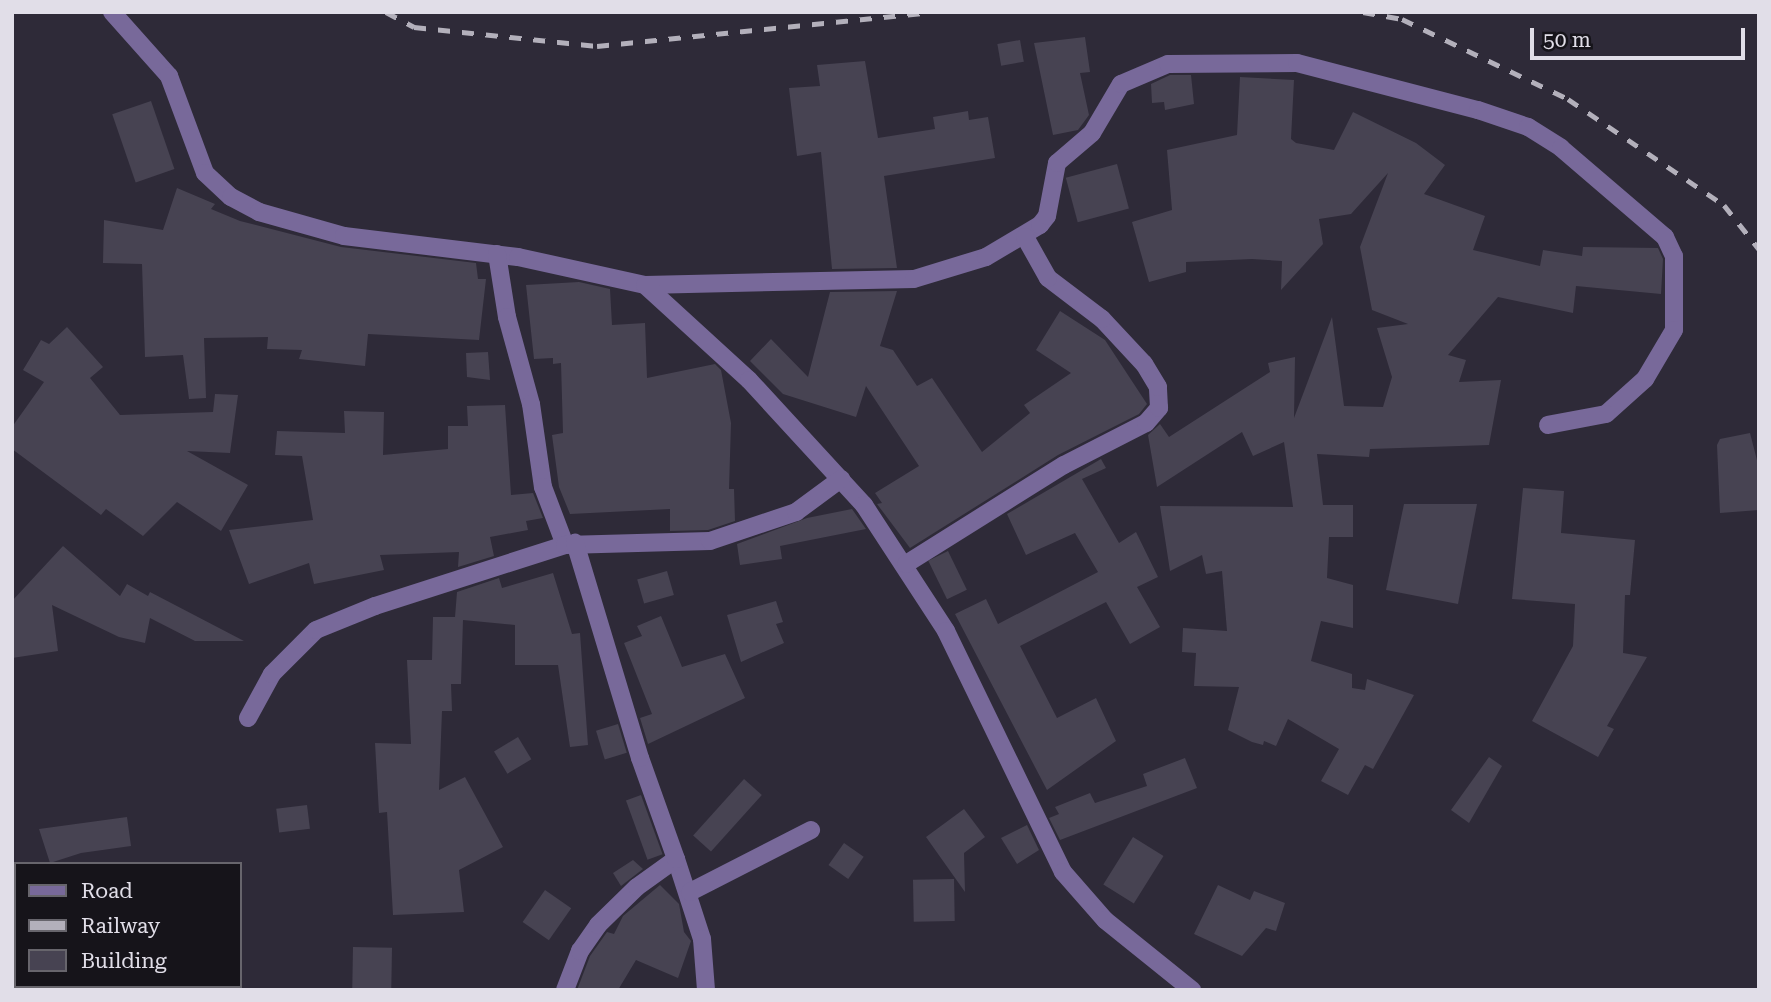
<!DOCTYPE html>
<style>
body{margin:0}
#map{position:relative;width:1771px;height:1002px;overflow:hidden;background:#2e2a38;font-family:"Roboto Serif",serif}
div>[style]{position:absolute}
.building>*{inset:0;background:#474352;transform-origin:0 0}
.minor>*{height:18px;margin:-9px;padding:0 9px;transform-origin:9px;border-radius:9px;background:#78699a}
.rail>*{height:5px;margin-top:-2.5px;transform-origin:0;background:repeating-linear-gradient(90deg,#b3b0bb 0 12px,transparent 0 24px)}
span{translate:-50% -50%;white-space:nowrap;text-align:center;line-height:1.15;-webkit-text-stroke:5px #16141a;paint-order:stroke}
.frame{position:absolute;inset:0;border:14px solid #e1dee8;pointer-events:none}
.legend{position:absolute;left:14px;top:862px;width:228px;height:126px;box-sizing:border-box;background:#16141a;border:2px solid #67656c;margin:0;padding:9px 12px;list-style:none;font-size:21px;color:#e1dee8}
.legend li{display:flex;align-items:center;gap:14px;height:35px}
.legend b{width:35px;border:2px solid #67656c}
.scale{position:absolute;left:1530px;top:28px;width:215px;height:32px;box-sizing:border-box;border:4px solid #e1dee8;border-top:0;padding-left:9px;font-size:21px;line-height:24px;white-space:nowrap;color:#e1dee8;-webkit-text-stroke:5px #16141a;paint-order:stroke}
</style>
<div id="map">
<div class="building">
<i style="clip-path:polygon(1085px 37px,1090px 72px,1080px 73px,1089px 115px,1078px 130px,1053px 135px,1034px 43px)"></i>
<i style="left:1020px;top:40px;width:22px;height:23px;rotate:80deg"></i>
<i style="clip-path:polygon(865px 61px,878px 138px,935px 129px,933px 117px,968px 111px,969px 120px,988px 117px,995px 158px,884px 176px,897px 268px,832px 269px,821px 152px,797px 156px,789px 88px,820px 86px,817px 65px)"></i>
<i style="clip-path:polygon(1170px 75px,1191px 75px,1194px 104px,1165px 110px,1164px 102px,1152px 103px,1151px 84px)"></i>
<i style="clip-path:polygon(1240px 77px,1294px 80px,1291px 139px,1296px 143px,1334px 150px,1353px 112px,1416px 143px,1445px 165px,1424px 194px,1485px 216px,1473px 250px,1540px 266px,1543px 250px,1582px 256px,1583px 247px,1658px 248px,1663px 259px,1661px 294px,1576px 286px,1573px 313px,1498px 297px,1448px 355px,1466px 360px,1459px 382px,1501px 380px,1489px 445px,1370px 449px,1369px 457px,1317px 454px,1323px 505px,1353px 505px,1353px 537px,1329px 537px,1327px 578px,1353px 585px,1353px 628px,1321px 621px,1311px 661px,1352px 674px,1352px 688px,1365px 690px,1367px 679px,1414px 695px,1373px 769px,1365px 765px,1348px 795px,1321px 781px,1339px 749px,1288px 719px,1276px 746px,1264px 741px,1263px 745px,1252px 742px,1228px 730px,1239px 687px,1194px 686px,1196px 653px,1182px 652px,1183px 628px,1227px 631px,1222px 571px,1206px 574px,1202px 555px,1170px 571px,1160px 506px,1293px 507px,1284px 442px,1253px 456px,1242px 432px,1157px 487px,1148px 435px,1160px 424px,1169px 437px,1270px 372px,1268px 363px,1295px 357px,1294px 418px,1332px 317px,1344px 406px,1383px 407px,1392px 377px,1377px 328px,1408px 324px,1372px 310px,1360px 247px,1388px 173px,1351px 214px,1319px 219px,1323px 244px,1281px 290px,1282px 261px,1252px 259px,1186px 262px,1186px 272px,1149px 282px,1132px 222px,1172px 210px,1167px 150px,1237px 135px)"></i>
<i style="left:151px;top:101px;width:72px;height:41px;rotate:71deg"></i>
<i style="left:1117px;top:164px;width:46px;height:53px;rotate:75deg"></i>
<i style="clip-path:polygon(177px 188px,215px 204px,211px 209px,240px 221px,341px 247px,476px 263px,478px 279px,486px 279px,479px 340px,368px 334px,365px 366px,299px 359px,302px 350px,267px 349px,268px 337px,204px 338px,206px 398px,189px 399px,183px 355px,145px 357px,142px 264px,103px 263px,104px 220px,163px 230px)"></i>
<i style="clip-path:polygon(579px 282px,610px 289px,612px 325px,645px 323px,647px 378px,715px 364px,721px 370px,731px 423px,729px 489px,734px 489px,735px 521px,708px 530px,670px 531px,670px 509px,570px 514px,559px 487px,552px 435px,563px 433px,561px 363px,553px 364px,553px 358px,534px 359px,526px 285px)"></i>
<i style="clip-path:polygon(897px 291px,880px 346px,893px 350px,917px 386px,932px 378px,982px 452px,1030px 413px,1024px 405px,1071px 373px,1036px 350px,1060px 311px,1105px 340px,1147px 404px,1139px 414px,1058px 455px,910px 548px,877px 504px,882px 503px,875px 493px,919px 466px,866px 386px,856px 417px,783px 394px,750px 361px,771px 339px,808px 377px,830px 292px)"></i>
<i style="clip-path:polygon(67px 327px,103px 367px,90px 378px,120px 415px,213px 412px,215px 394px,238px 395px,230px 453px,187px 451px,248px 485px,221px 531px,177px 502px,143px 536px,106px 509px,101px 515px,12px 449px,12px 427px,44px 382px,23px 370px,41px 340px,49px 344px)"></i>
<i style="clip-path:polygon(488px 352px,490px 380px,467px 377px,466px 353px)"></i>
<i style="clip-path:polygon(505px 405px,511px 495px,533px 493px,543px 518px,526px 521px,528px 530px,490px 537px,494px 556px,458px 567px,459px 552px,380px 555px,384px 570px,314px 584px,309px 563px,249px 584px,229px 530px,313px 520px,302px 456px,275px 455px,277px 431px,345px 433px,344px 411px,384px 412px,383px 455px,448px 449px,448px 426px,468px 426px,467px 406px)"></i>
<i style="clip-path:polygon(1750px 433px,1759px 468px,1759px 510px,1720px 513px,1717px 445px,1720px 439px)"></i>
<i style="clip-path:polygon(1101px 459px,1106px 468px,1082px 479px,1119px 543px,1136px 532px,1158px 577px,1137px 587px,1160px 627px,1130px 644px,1106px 602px,1020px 646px,1057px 718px,1096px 698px,1116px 741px,1047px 790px,955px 614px,986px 599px,998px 624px,1098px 572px,1075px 533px,1026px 555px,1007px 514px)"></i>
<i style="clip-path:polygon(1523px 488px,1564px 491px,1561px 533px,1635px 540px,1630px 595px,1625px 595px,1623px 653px,1647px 657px,1607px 726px,1614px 729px,1598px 757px,1532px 721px,1573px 646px,1575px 604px,1512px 599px)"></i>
<i style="clip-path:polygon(1404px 504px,1477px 504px,1458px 604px,1386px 590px)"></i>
<i style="clip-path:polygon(852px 509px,866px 529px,780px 546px,782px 559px,740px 565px,737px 544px,807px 518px)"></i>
<i style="clip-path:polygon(63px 546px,120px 596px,127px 584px,148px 596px,150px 592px,244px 641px,195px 641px,150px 618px,145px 643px,119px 637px,52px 605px,58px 651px,12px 658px,12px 601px)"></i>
<i style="left:948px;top:551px;width:43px;height:22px;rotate:64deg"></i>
<i style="left:667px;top:571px;width:25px;height:31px;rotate:74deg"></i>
<i style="clip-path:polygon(553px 573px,572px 634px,580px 633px,588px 745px,570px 747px,558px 665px,515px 665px,515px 625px,463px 620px,461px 684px,451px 684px,452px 711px,442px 711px,439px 790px,465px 777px,503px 847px,459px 870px,464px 912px,393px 915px,387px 812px,379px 813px,375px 743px,411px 744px,407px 660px,432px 660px,433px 617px,455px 617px,457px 592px,499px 578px,502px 588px)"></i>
<i style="clip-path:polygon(776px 601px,783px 622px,776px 624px,784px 643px,741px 662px,727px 615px)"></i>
<i style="clip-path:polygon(661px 616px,682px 667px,725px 654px,745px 698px,648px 744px,640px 718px,652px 714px,624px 643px,642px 636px,637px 626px)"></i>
<i style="left:618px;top:724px;width:30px;height:23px;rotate:73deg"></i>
<i style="left:518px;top:737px;width:26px;height:28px;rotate:59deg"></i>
<i style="clip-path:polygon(1489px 757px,1502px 766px,1469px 823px,1451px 810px)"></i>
<i style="clip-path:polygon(1185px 758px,1197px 788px,1060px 840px,1049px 818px,1059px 814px,1055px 807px,1090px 793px,1095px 803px,1147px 786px,1143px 774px)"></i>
<i style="left:744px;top:779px;width:24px;height:76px;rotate:42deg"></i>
<i style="left:641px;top:795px;width:63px;height:16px;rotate:70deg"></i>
<i style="left:307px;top:805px;width:24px;height:31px;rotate:83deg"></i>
<i style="clip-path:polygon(964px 809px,985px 837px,964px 853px,965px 892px,926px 837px)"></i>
<i style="clip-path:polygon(127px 817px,131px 846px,81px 853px,50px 863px,39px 829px)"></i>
<i style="clip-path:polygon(1027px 825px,1039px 850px,1017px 864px,1001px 838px)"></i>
<i style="left:1133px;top:837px;width:36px;height:56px;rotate:32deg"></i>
<i style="left:844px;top:843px;width:24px;height:27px;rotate:35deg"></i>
<i style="clip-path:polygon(633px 860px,643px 869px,621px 886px,613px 873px)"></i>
<i style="left:954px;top:879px;width:42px;height:41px;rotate:89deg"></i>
<i style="clip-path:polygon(660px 885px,679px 904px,684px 932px,691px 941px,678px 978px,636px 960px,618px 990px,577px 990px,590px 956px,607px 932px,614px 934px,623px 916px)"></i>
<i style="clip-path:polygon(1218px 885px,1250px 900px,1254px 891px,1285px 903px,1276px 931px,1266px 928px,1242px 956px,1194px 934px)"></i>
<i style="left:545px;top:890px;width:32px;height:39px;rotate:35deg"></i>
<i style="left:353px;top:947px;width:39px;height:43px;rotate:1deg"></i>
</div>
<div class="minor">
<i style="left:112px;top:12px;width:86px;rotate:48.3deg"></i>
<i style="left:169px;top:76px;width:103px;rotate:69.6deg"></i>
<i style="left:205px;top:173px;width:35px;rotate:43deg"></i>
<i style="left:231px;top:197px;width:32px;rotate:28deg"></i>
<i style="left:259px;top:212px;width:88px;rotate:15.8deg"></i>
<i style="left:344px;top:236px;width:175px;rotate:6.9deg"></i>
<i style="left:518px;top:257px;width:130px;rotate:12.4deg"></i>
<i style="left:645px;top:285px;width:269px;rotate:-1.3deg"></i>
<i style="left:914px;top:279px;width:75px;rotate:-17deg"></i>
<i style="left:986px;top:257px;width:63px;rotate:-30.7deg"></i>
<i style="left:1040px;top:225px;width:11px;rotate:-52deg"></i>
<i style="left:1047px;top:216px;width:54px;rotate:-79.3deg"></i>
<i style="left:1057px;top:163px;width:46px;rotate:-40.6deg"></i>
<i style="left:1092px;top:133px;width:57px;rotate:-59.4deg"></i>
<i style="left:1121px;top:84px;width:51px;rotate:-23.1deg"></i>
<i style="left:1168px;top:64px;width:129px;rotate:-0.4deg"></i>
<i style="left:1297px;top:63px;width:187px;rotate:14.6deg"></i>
<i style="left:1478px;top:110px;width:53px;rotate:18.8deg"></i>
<i style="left:1528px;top:127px;width:39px;rotate:32deg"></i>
<i style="left:1561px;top:148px;width:137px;rotate:40.6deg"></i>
<i style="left:1665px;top:237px;width:21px;rotate:65deg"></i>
<i style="left:1674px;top:256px;width:74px;rotate:90deg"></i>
<i style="left:1674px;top:330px;width:57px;rotate:120.6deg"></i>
<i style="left:1645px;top:379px;width:52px;rotate:138.1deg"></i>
<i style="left:1606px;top:414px;width:59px;rotate:169.3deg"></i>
<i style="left:497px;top:254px;width:64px;rotate:81deg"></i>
<i style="left:507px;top:317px;width:90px;rotate:74.6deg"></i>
<i style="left:531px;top:404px;width:84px;rotate:81.8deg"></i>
<i style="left:543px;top:487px;width:62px;rotate:69.2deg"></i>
<i style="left:645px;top:285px;width:141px;rotate:42.4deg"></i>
<i style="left:749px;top:380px;width:170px;rotate:47.4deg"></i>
<i style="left:864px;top:505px;width:150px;rotate:56.9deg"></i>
<i style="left:946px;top:631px;width:268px;rotate:64.1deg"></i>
<i style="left:1063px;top:872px;width:64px;rotate:48.8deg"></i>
<i style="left:1105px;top:920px;width:112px;rotate:38.8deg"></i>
<i style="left:906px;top:564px;width:186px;rotate:-32.1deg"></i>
<i style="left:1064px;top:465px;width:92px;rotate:-27.1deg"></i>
<i style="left:1146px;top:423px;width:20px;rotate:-49deg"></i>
<i style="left:1159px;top:408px;width:21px;rotate:-93deg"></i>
<i style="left:1158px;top:387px;width:27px;rotate:-121deg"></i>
<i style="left:1144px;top:364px;width:62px;rotate:-133deg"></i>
<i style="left:1102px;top:319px;width:68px;rotate:-142.8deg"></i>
<i style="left:1048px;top:278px;width:47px;rotate:-119.3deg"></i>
<i style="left:248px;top:718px;width:50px;rotate:-61.4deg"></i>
<i style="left:272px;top:674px;width:62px;rotate:-45deg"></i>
<i style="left:316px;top:630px;width:64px;rotate:-22.1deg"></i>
<i style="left:375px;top:606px;width:200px;rotate:-17.8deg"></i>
<i style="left:565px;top:545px;width:145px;rotate:-1.6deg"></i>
<i style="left:710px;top:541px;width:91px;rotate:-18.6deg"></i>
<i style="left:796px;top:512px;width:56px;rotate:-36.3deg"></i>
<i style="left:676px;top:859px;width:84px;rotate:72deg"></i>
<i style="left:702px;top:939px;width:51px;rotate:85.5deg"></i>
<i style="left:690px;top:892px;width:136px;rotate:-27.1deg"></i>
<i style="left:565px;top:990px;width:42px;rotate:-69deg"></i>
<i style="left:580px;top:951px;width:32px;rotate:-55deg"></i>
<i style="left:598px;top:925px;width:54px;rotate:-44.3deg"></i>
<i style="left:637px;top:887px;width:48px;rotate:-35.7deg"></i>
<i style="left:676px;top:859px;width:107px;rotate:-109.6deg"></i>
<i style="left:640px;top:758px;width:225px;rotate:-106.8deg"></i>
</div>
<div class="rail">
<i style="left:386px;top:12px;width:32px;rotate:28deg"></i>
<i style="left:414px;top:27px;width:184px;rotate:5.9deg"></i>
<i style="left:597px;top:46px;width:335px;rotate:-5.8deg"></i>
<i style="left:1363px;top:12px;width:40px;rotate:10deg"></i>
<i style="left:1402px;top:19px;width:184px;rotate:25.7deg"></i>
<i style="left:1568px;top:99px;width:189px;rotate:34.2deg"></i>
<i style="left:1724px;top:205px;width:56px;rotate:51.5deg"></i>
</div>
<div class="frame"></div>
<ul class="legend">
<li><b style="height:9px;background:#78699a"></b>Road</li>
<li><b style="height:9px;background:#b3b0bb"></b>Railway</li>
<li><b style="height:19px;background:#474352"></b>Building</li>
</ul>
<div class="scale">50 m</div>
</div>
